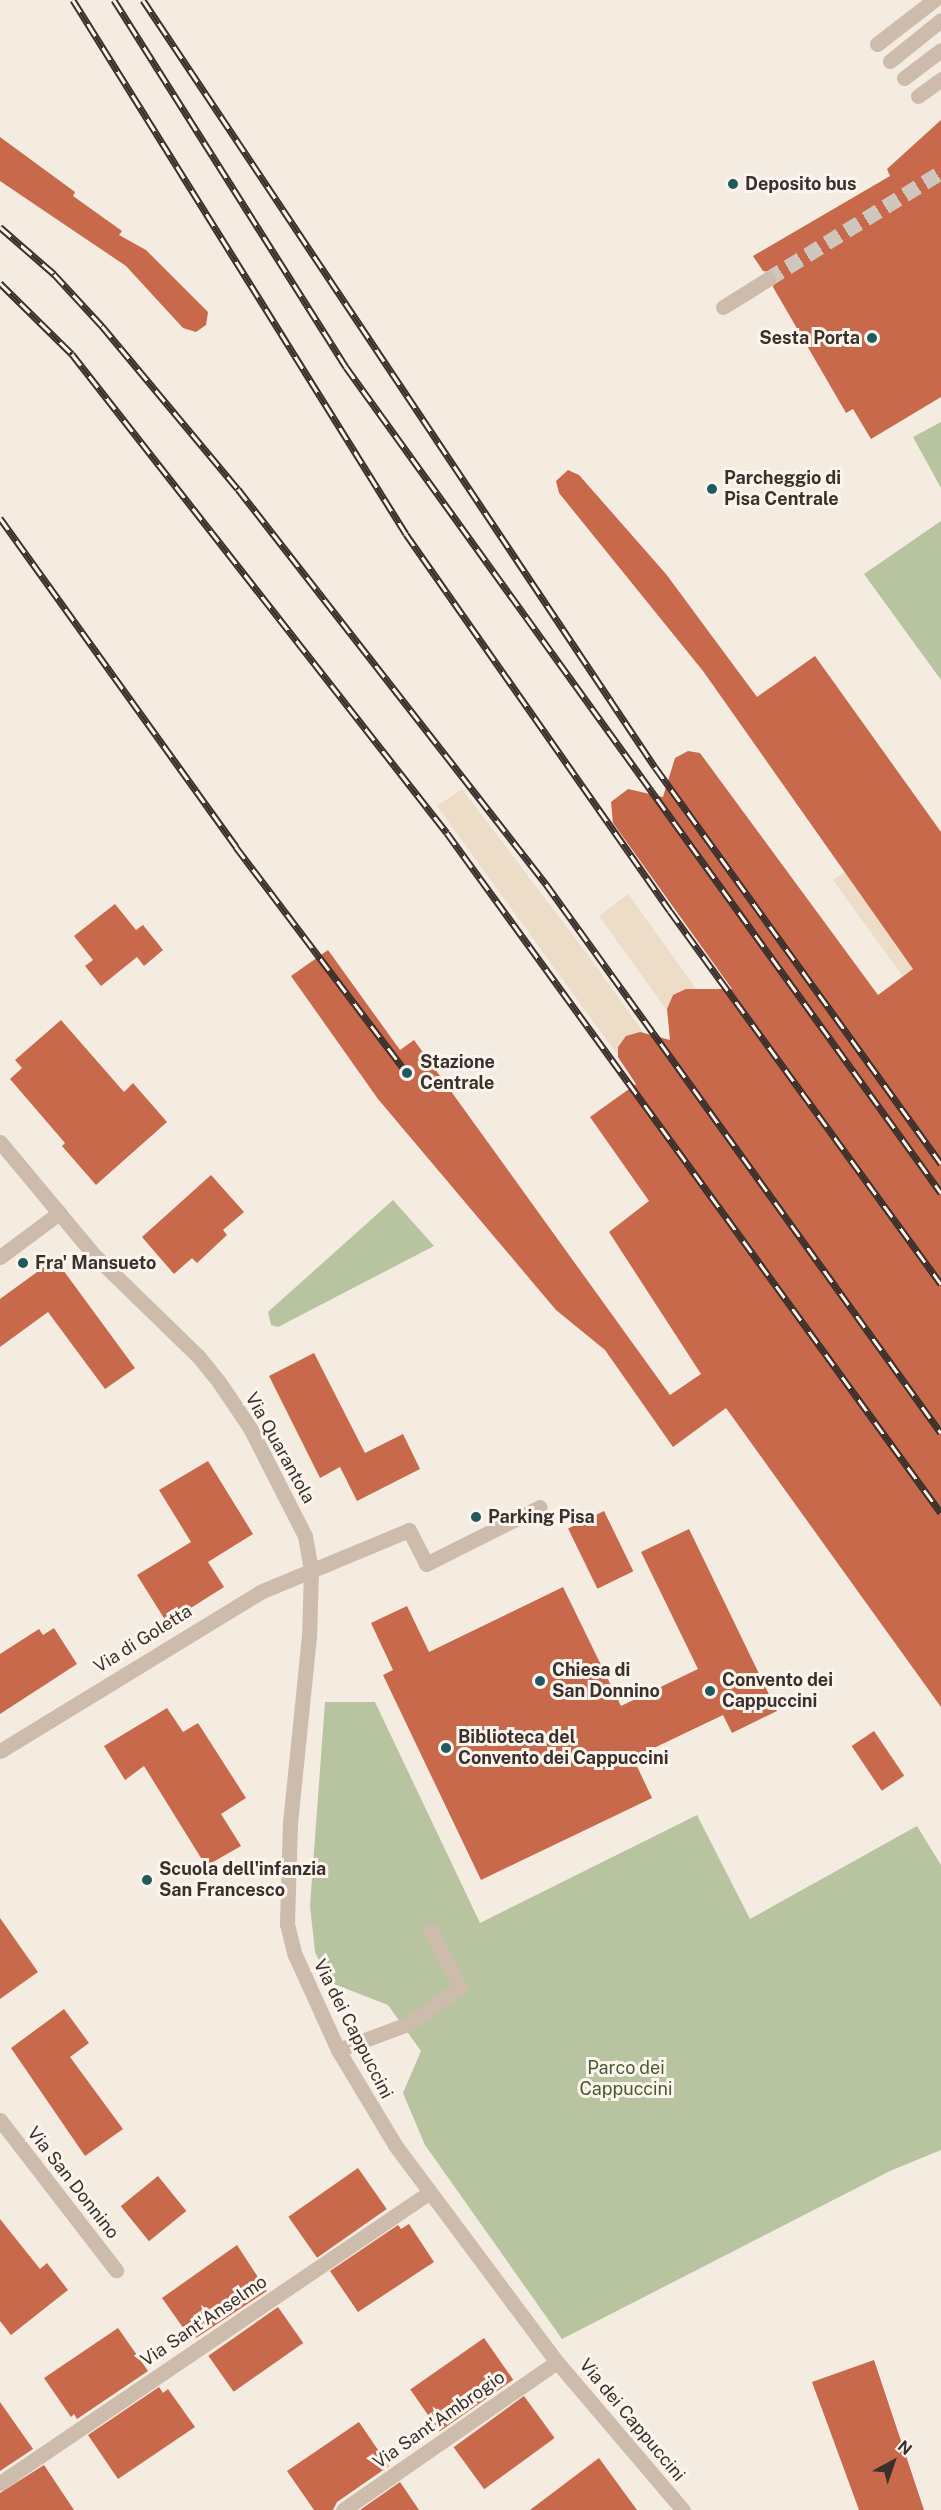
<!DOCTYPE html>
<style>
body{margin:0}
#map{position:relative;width:941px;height:2510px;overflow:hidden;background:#f4ebe1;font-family:"Public Sans",sans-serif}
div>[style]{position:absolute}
.green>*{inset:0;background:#b8c4a0}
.plaza>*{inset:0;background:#ecdcc8}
.building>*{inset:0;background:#c8694b;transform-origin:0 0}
.minor-tunnel>*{height:15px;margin-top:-7.5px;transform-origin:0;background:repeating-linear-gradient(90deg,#cfc6bd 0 15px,transparent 0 23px)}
.minor>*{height:15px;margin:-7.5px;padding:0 7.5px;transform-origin:7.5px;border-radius:7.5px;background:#cdbbac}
.rail>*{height:7px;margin-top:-3.5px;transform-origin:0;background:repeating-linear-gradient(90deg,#fbf5ee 0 14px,#3b302b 0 28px);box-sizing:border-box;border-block:2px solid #3b302b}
.dots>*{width:16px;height:16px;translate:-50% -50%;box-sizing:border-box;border:3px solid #fbf5ee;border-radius:50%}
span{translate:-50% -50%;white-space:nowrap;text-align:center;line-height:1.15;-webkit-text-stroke:6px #fbf5ee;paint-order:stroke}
.poi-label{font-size:18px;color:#3b302b;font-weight:700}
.left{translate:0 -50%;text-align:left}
.right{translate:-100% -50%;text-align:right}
.street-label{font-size:18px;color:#3b302b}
.park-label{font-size:18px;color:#4a5a2e}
.north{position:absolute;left:863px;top:2432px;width:60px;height:60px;-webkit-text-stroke:4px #fbf5ee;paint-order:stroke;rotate:40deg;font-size:16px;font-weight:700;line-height:24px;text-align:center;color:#3b302b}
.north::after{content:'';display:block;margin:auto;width:21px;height:27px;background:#3b302b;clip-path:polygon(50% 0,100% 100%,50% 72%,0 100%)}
</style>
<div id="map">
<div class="green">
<i style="clip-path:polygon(941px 422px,941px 488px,913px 437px)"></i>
<i style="clip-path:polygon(941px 521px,941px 680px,864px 574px)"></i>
<i style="clip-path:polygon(393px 1200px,434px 1246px,278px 1327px,271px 1325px,268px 1312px)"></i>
<i style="clip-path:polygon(325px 1702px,375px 1702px,480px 1923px,697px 1815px,750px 1919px,917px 1826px,941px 1865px,941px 2150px,890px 2171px,562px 2339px,425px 2145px,403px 2093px,421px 2051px,388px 2005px,329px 1982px,315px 1952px,310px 1906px)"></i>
</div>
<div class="plaza">
<i style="clip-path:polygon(462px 789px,587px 954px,941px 1446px,941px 1501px,437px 806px)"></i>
<i style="clip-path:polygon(846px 871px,924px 957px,941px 1029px,833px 880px)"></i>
<i style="clip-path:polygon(628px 894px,812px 1150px,814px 1215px,599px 916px)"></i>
</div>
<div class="building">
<i style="clip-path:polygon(941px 120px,941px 397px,871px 439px,853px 409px,846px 413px,773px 287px,776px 273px,763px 271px,753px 256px,890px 176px,887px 169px)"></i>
<i style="clip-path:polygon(0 137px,75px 192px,73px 196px,122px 231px,119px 235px,146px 250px,208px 312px,206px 325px,196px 332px,183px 328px,126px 266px,0 181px)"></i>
<i style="clip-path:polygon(568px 470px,579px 475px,666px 574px,757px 697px,815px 656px,941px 832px,941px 1707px,726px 1408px,673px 1447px,605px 1350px,556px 1310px,378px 1099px,291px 976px,328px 950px,400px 1050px,414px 1040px,670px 1395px,701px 1374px,609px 1232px,649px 1201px,590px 1117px,636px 1084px,618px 1057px,618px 1047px,626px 1036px,640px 1032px,670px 1040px,667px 1009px,673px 995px,686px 989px,732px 989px,613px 823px,611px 802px,628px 789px,663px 797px,675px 758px,688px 751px,700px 753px,878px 995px,913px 969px,703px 671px,559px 493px,556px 481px)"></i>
<i style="clip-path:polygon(115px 904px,136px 930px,143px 925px,163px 950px,144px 966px,137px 957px,101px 986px,85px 966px,93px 960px,74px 936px)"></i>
<i style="clip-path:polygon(61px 1020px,124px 1092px,133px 1083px,167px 1122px,96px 1185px,62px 1146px,65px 1143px,10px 1079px,22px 1068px,15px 1060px)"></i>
<i style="clip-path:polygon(211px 1175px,244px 1212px,223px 1230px,227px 1235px,197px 1263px,192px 1258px,174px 1274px,142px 1237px)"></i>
<i style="clip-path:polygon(55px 1259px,135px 1368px,105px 1389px,48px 1312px,0 1347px,0 1299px)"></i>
<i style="clip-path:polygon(314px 1353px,365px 1453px,403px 1434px,420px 1469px,357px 1501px,340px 1467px,320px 1478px,269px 1376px)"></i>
<i style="clip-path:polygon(208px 1461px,253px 1534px,208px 1562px,224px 1587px,167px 1623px,137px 1575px,191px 1542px,159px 1490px)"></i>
<i style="left:604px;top:1511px;width:67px;height:40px;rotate:64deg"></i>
<i style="clip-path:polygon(689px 1529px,777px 1711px,732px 1733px,723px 1715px,633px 1758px,652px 1798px,481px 1880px,383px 1675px,393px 1670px,371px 1623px,407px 1606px,429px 1652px,563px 1587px,621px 1706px,698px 1669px,641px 1552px)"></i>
<i style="clip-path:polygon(54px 1628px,77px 1664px,0 1714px,0 1654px,39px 1629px,43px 1635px)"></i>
<i style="clip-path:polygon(167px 1708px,183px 1732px,198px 1723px,246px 1798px,221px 1814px,241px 1846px,206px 1866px,144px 1766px,125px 1780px,104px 1746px)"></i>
<i style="left:874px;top:1731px;width:54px;height:27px;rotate:56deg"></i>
<i style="clip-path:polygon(0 1918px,38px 1972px,0 1999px)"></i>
<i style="clip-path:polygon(64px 2009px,89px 2043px,70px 2057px,123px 2129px,85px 2156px,11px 2048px)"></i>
<i style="left:358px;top:2168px;width:50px;height:85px;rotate:55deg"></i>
<i style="left:158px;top:2176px;width:45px;height:48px;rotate:51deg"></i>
<i style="clip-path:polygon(0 2219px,40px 2269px,47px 2263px,68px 2290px,11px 2335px,0 2321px)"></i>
<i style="clip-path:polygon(409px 2224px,434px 2262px,358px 2312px,330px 2271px,398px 2225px,401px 2229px)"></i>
<i style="clip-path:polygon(237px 2245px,267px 2291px,196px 2338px,193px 2333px,189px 2336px,162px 2298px)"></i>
<i style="left:278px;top:2307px;width:44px;height:85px;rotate:55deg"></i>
<i style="clip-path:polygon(118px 2328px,148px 2371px,77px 2419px,74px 2414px,71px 2417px,44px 2378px)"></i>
<i style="left:484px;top:2338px;width:51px;height:90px;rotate:55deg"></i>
<i style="clip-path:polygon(874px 2360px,924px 2510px,859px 2510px,812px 2382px)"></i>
<i style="clip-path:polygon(159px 2387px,163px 2393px,168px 2389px,195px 2427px,118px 2479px,88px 2435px)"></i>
<i style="left:524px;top:2396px;width:52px;height:87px;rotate:54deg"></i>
<i style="clip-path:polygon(0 2402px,33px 2449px,0 2471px)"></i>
<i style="clip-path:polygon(359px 2422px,389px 2466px,337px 2502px,333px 2510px,314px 2510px,287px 2471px)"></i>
<i style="clip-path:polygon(599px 2458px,637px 2510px,530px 2510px,579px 2473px)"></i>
<i style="clip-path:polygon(44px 2465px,74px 2510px,0 2510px,0 2493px)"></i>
<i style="clip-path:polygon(400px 2482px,419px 2510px,360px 2510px)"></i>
</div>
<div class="minor-tunnel">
<i style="left:768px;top:279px;width:203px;rotate:-31.7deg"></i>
</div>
<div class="minor">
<i style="left:877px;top:44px;width:72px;rotate:-37.7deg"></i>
<i style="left:890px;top:61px;width:65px;rotate:-38.8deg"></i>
<i style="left:904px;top:78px;width:46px;rotate:-37.1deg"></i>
<i style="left:918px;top:96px;width:29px;rotate:-36deg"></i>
<i style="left:723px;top:307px;width:53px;rotate:-31.9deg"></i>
<i style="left:0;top:1142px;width:147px;rotate:50.2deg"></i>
<i style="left:94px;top:1255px;width:145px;rotate:44.2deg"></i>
<i style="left:198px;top:1356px;width:33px;rotate:51deg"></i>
<i style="left:219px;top:1382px;width:55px;rotate:56deg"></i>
<i style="left:250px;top:1428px;width:121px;rotate:63deg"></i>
<i style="left:305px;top:1536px;width:35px;rotate:80deg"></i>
<i style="left:311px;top:1570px;width:66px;rotate:91.7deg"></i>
<i style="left:309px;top:1636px;width:187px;rotate:95.8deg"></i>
<i style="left:290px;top:1822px;width:102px;rotate:91.7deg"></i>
<i style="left:287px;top:1924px;width:32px;rotate:76deg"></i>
<i style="left:295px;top:1955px;width:104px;rotate:65.6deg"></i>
<i style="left:338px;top:2050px;width:111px;rotate:59deg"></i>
<i style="left:395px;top:2145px;width:271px;rotate:53.3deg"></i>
<i style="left:557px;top:2362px;width:194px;rotate:49.6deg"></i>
<i style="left:0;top:1257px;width:74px;rotate:-36.7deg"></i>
<i style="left:0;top:1751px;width:305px;rotate:-31.4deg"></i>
<i style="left:260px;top:1592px;width:161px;rotate:-22.6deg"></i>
<i style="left:409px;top:1530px;width:38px;rotate:63deg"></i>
<i style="left:426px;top:1564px;width:127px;rotate:-26.6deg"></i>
<i style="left:338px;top:2050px;width:77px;rotate:-20.6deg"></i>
<i style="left:410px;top:2023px;width:62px;rotate:-35.8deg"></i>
<i style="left:460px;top:1987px;width:63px;rotate:-117.4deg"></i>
<i style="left:0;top:2120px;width:190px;rotate:52.3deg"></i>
<i style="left:0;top:2483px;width:519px;rotate:-34.09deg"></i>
<i style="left:343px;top:2510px;width:260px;rotate:-34.7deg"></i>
</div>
<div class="rail">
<i style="left:73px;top:0;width:629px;rotate:58.05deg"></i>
<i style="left:406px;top:534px;width:460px;rotate:55deg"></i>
<i style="left:670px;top:911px;width:461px;rotate:54deg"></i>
<i style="left:114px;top:0;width:434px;rotate:57.7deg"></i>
<i style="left:346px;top:367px;width:1018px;rotate:54.23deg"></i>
<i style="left:143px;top:0;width:922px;rotate:56.28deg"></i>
<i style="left:655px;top:767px;width:489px;rotate:54.2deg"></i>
<i style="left:0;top:227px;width:72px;rotate:41deg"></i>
<i style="left:54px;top:274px;width:71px;rotate:47.3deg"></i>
<i style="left:102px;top:326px;width:212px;rotate:50.2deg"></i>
<i style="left:238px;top:489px;width:501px;rotate:52.05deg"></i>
<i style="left:546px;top:884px;width:676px;rotate:54.27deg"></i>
<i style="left:0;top:283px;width:101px;rotate:44.6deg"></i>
<i style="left:72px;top:354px;width:608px;rotate:51.94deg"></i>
<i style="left:447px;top:833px;width:840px;rotate:54deg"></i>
<i style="left:0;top:518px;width:405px;rotate:54.3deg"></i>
<i style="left:236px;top:847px;width:283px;rotate:52.9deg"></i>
</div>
<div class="dots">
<i style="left:733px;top:184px;background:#1f5a5e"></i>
<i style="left:872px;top:338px;background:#1f5a5e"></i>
<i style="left:712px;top:489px;background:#1f5a5e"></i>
<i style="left:407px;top:1073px;background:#1f5a5e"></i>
<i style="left:23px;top:1263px;background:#1f5a5e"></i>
<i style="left:476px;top:1517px;background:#1f5a5e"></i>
<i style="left:540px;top:1681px;background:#1f5a5e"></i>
<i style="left:710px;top:1691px;background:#1f5a5e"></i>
<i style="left:446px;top:1748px;background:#1f5a5e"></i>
<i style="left:147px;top:1880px;background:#1f5a5e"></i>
</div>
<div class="poi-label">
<span class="left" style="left:745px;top:184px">Deposito bus</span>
<span class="right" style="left:860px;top:338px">Sesta Porta</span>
<span class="left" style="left:724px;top:489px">Parcheggio di<br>Pisa Centrale</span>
<span class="left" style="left:420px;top:1073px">Stazione<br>Centrale</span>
<span class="left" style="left:35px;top:1263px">Fra' Mansueto</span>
<span class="left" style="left:488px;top:1517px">Parking Pisa</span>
<span class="left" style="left:552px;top:1681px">Chiesa di<br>San Donnino</span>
<span class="left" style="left:722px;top:1691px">Convento dei<br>Cappuccini</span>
<span class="left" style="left:458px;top:1748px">Biblioteca del<br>Convento dei Cappuccini</span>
<span class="left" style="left:159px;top:1880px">Scuola dell'infanzia<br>San Francesco</span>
</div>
<div class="street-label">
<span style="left:280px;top:1448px;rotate:61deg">Via Quarantola</span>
<span style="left:143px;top:1639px;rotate:-32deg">Via di Goletta</span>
<span style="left:353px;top:2029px;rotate:63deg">Via dei Cappuccini</span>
<span style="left:73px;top:2183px;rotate:52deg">Via San Donnino</span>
<span style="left:204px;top:2321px;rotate:-34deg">Via Sant'Anselmo</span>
<span style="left:439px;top:2420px;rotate:-35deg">Via Sant'Ambrogio</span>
<span style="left:632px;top:2420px;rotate:50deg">Via dei Cappuccini</span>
</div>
<div class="park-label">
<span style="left:626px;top:2079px">Parco dei<br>Cappuccini</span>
</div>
<div class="north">N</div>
</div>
